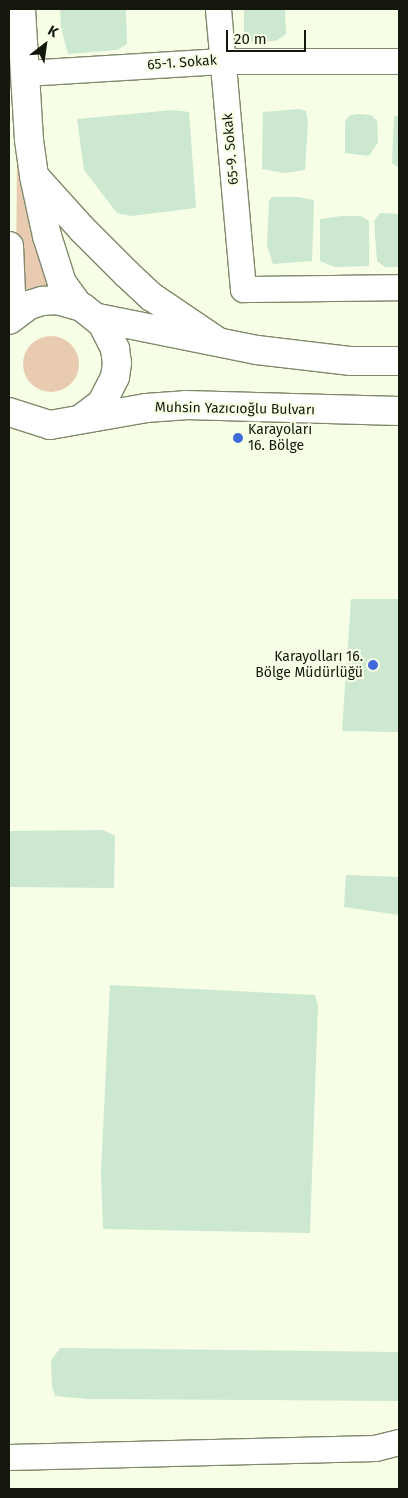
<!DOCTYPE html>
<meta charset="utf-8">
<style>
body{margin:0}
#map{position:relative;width:408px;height:1498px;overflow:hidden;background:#f6ffe5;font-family:"Fira Sans",sans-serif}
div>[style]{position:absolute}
.green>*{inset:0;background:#e8cbb0}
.round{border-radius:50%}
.building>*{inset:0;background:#cce8d1}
.roads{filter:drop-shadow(1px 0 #80896c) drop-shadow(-1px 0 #80896c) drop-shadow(0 1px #80896c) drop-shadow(0 -1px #80896c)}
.street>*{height:25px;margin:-12.5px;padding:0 12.5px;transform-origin:12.5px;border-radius:12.5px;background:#fff}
.secondary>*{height:28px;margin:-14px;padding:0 14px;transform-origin:14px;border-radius:14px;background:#fff}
.primary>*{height:28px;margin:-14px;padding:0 14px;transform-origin:14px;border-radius:14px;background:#fff}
.dots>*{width:14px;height:14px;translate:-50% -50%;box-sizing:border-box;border:2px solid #f6ffe5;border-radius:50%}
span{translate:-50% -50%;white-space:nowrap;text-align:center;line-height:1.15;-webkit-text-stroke:4.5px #f6ffe5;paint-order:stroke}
.street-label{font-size:14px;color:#13170c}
.poi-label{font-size:14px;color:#13170c}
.left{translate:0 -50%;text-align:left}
.right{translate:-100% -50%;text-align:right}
.frame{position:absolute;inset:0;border:10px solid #13170c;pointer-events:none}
.north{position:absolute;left:20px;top:20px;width:50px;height:50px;-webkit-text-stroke:4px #f6ffe5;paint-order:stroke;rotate:30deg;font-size:14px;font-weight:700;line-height:20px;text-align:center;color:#13170c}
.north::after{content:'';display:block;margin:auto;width:18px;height:22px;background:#13170c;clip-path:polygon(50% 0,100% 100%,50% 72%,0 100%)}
.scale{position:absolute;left:226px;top:30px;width:80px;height:22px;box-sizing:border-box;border:2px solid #13170c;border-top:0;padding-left:6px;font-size:15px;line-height:18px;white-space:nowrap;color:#13170c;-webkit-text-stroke:4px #f6ffe5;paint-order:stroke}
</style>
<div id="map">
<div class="green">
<i style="clip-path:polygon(17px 151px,54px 290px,16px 289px)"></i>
<i class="round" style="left:23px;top:336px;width:56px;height:56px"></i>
</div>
<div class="building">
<i style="clip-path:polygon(60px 9px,126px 9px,127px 44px,117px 50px,68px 54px,61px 28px)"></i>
<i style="clip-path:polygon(244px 9px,285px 9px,286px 34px,276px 41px,244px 42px)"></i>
<i style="clip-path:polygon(300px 109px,306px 111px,308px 122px,305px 170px,285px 173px,262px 169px,263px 112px)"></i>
<i style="clip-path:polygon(173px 110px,189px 112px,196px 208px,131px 216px,117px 213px,84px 170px,77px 119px)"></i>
<i style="clip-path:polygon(359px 114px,371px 115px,377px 121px,378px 142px,369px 156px,345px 153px,345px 121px,350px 115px)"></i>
<i style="clip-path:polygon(399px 115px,399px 168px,392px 163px,394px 117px)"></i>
<i style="clip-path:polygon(272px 197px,297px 197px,314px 200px,312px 261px,273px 264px,267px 245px,269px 201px)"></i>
<i style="clip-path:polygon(380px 213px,399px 214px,399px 267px,385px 267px,377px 261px,374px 221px)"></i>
<i style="clip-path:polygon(342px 216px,361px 216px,369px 221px,369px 266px,335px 267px,320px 261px,320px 219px)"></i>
<i style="clip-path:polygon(351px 599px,399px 599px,399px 732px,342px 731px)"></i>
<i style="clip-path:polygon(103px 830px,115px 836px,114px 888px,9px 887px,9px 831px)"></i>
<i style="clip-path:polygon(346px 875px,399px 877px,399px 915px,344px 907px)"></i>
<i style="clip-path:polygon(110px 985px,315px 995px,318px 1005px,310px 1233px,103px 1229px,101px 1172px)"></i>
<i style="clip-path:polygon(60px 1348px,399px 1352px,399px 1401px,88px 1399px,55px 1396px,52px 1386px,51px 1361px)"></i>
</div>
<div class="roads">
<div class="street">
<i style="left:218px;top:9px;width:281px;rotate:84.9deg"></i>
<i style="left:243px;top:289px;width:156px;rotate:-0.7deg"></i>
<i style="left:25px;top:73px;width:197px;rotate:-3.5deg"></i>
<i style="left:222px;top:61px;width:177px"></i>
<i style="left:9px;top:1457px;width:366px;rotate:-1.4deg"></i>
<i style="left:375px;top:1448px;width:25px;rotate:-14deg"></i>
</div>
<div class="secondary">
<i style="left:21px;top:9px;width:131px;rotate:86.5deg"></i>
<i style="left:29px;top:140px;width:36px;rotate:82deg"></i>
<i style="left:34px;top:176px;width:61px;rotate:77.8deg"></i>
<i style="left:47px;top:236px;width:49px;rotate:72.3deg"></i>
<i style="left:62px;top:283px;width:26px;rotate:54deg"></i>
<i style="left:35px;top:177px;width:70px;rotate:47.9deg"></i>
<i style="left:82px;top:229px;width:64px;rotate:45deg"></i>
<i style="left:127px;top:274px;width:34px;rotate:43deg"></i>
<i style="left:152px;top:297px;width:78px;rotate:34.1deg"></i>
<i style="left:9px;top:246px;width:71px;rotate:87.6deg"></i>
</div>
<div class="primary">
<i style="left:98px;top:318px;width:162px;rotate:11.4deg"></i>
<i style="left:257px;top:350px;width:95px;rotate:6.7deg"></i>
<i style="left:351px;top:361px;width:48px"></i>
<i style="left:9px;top:320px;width:25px;rotate:-37deg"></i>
<i style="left:29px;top:305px;width:14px;rotate:-17deg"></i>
<i style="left:42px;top:301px;width:15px;rotate:-4deg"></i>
<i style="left:57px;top:300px;width:26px;rotate:16deg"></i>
<i style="left:82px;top:307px;width:26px;rotate:39deg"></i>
<i style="left:102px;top:323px;width:29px;rotate:63deg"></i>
<i style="left:115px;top:349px;width:14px;rotate:82deg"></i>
<i style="left:117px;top:363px;width:14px;rotate:98deg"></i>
<i style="left:115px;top:377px;width:29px;rotate:117deg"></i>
<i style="left:102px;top:403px;width:26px;rotate:143deg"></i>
<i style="left:9px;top:412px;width:43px;rotate:17.6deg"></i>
<i style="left:50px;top:425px;width:97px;rotate:-10deg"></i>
<i style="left:146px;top:408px;width:39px;rotate:-4deg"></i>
<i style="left:185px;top:405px;width:214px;rotate:1.6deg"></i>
</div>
</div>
<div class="dots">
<i style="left:238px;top:438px;background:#3e6adb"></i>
<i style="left:373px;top:665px;background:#3e6adb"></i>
</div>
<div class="street-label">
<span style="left:182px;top:63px;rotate:-4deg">65-1. Sokak</span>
<span style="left:231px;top:149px;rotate:-95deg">65-9. Sokak</span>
<span style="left:235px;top:409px;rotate:1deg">Muhsin Yazıcıoğlu Bulvarı</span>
</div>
<div class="poi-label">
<span class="left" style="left:248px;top:438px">Karayoları<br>16. Bölge</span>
<span class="right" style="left:363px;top:665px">Karayolları 16.<br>Bölge Müdürlüğü</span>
</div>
<div class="frame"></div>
<div class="north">K</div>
<div class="scale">20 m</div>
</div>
